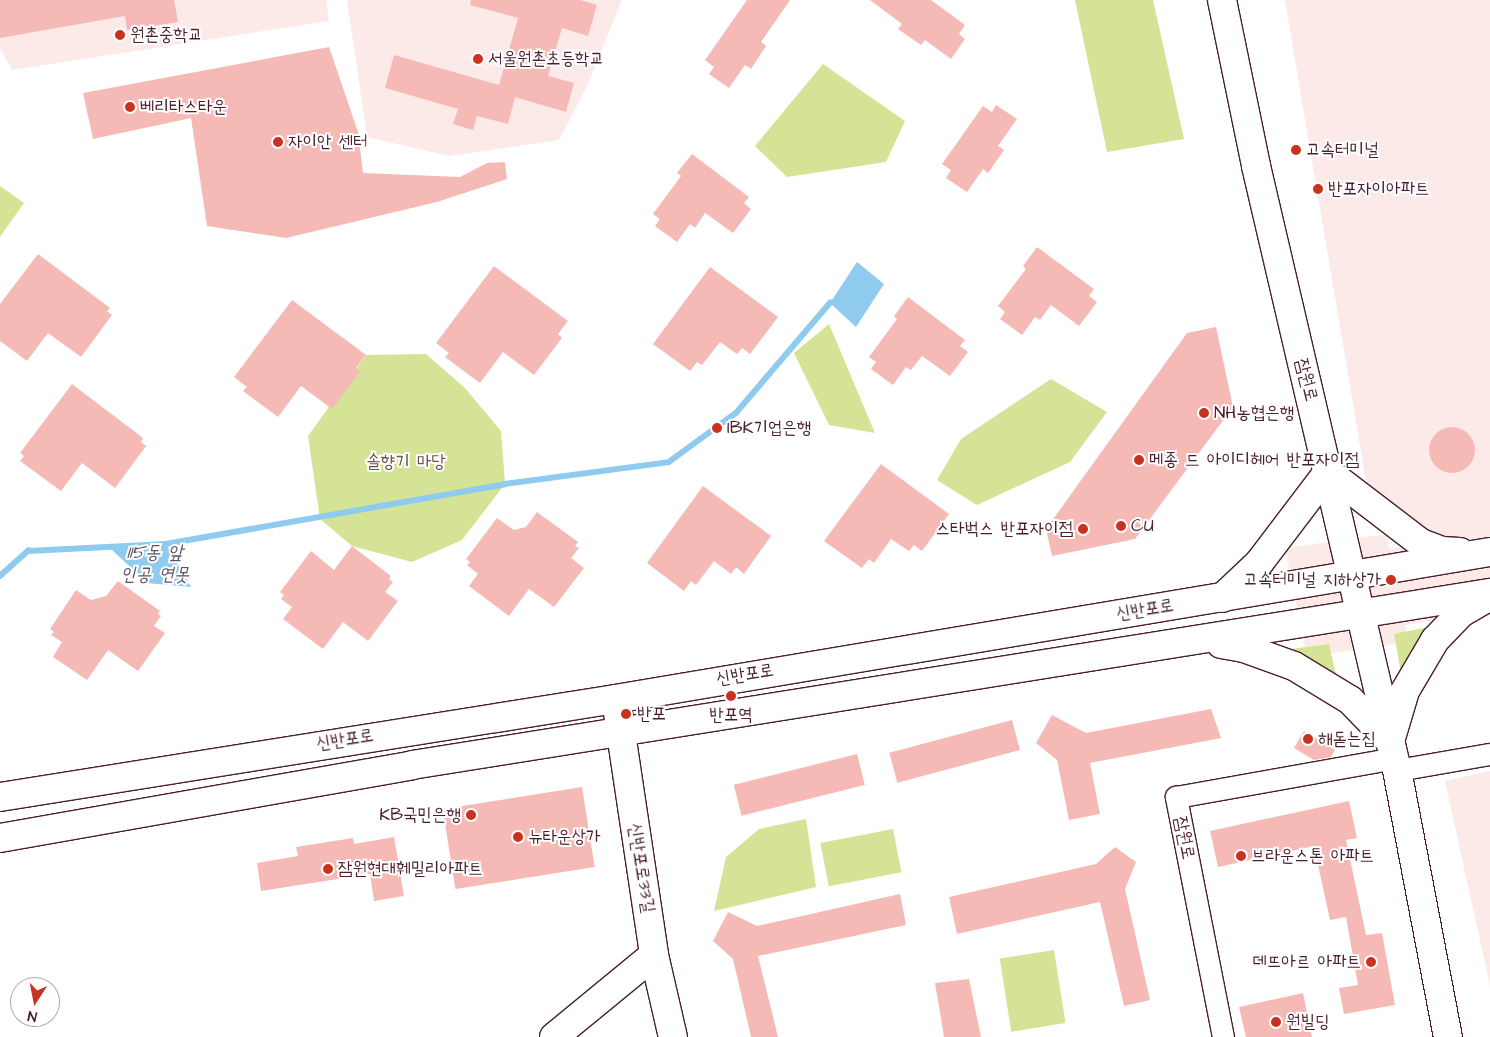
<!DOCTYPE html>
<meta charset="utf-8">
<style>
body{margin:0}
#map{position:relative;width:1490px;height:1037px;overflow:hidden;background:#fff;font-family:"Architects Daughter","Poor Story",sans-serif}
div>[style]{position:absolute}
.built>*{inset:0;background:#fceae9}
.green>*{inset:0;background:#d5e396;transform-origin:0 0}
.water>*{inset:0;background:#8fcaef}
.stream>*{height:5.5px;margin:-2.75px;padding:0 2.75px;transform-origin:2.75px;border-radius:2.75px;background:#8fcaef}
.building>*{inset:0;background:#f6bab6;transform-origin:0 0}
.round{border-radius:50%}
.roads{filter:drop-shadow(1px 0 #4a1f2b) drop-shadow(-1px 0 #4a1f2b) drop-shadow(0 1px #4a1f2b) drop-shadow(0 -1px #4a1f2b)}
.street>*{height:21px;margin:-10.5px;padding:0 10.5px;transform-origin:10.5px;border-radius:10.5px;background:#fff}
.secondary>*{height:28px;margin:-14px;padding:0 14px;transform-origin:14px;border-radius:14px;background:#fff}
.dots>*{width:14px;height:14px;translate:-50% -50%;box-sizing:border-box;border:2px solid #fff;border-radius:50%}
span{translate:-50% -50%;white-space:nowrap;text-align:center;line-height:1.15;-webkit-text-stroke:4px #fff;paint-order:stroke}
.poi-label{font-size:18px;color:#4a1f2b}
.left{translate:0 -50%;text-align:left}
.right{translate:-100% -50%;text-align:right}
.street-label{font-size:18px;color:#4a1f2b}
.park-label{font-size:18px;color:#6d5046}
.water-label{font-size:19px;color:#5f5266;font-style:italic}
.north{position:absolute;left:10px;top:977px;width:50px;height:50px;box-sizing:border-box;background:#fff;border:1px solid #b7a5aa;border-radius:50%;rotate:191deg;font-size:14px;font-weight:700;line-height:20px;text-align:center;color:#4a1f2b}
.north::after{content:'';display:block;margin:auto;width:18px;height:22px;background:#c8321e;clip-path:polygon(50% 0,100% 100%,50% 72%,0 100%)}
</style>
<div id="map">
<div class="built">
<i style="clip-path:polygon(0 0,326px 0,329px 21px,12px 70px,0 48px)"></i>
<i style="clip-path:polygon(347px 0,622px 0,586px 88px,559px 140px,449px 156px,367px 137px)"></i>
<i style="clip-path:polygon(1285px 0,1490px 0,1490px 611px,1405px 625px,1409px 642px,1307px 657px,1285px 548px,1386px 534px,1390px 549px,1447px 539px,1407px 520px,1366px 482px)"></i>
<i style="clip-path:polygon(1490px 771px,1490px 986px,1445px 781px)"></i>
</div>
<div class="green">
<i style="clip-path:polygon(1075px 0,1153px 0,1184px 139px,1107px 152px)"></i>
<i style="clip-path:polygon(823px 64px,905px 121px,886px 162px,787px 177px,755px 146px)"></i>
<i style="clip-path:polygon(0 186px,24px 203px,0 237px)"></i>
<i style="clip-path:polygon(829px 324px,875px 433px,829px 425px,794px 353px)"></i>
<i style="clip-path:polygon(426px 354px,465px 388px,501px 431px,505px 484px,462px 540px,412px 562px,352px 546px,320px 519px,308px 436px,366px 355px)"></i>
<i style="clip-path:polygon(1051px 379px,1107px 412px,1070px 462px,977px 505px,937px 480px,961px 439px)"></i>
<i style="clip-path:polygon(1433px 626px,1418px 642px,1401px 673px,1394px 634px)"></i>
<i style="clip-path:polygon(1329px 644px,1338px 684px,1283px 650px)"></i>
<i style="clip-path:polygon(806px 819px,816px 887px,714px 911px,726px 857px,759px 829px)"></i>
<i style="left:893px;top:829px;width:44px;height:74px;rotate:79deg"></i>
<i style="left:1054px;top:950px;width:74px;height:55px;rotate:81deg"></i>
</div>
<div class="water">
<i style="clip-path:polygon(857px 262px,884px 284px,856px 327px,830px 303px)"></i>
<i style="clip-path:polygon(166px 544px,191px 587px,147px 583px,109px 547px)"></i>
</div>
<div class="stream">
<i style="left:0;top:576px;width:38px;rotate:-42deg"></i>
<i style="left:28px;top:551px;width:138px;rotate:-2.9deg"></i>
<i style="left:166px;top:544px;width:344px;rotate:-10deg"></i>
<i style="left:505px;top:484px;width:165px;rotate:-7.6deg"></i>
<i style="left:669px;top:462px;width:83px;rotate:-36.2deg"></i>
<i style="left:736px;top:413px;width:145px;rotate:-49.5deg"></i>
</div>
<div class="building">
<i style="clip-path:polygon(0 0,174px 0,178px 22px,127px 30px,125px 16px,0 38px)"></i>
<i style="clip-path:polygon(471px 0,580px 0,597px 5px,588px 36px,562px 28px,548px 76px,574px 83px,566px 112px,515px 97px,508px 124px,477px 116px,473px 130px,453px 124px,458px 109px,385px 88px,394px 55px,499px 85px,518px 18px,470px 5px)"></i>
<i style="clip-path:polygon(747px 0,790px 0,761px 42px,766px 46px,751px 69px,745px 65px,729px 88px,709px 74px,714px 67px,705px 60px)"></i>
<i style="clip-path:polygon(870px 0,931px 0,965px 25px,959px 34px,965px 39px,951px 59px,925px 40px,921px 45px,898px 29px,902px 24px)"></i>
<i style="clip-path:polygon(329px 47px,358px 132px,363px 173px,460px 177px,487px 163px,505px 162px,507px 179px,437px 202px,286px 238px,207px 226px,191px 118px,93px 139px,83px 93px)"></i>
<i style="clip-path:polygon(996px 105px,1017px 119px,998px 146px,1004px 150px,988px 173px,983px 169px,967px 192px,946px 178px,951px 170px,942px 164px,983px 106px,992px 112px)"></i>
<i style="clip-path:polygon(692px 154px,749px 197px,744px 203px,751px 209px,733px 233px,705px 213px,695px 228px,690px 224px,677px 242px,655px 226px,660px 219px,653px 214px,681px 176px,677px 173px)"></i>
<i style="clip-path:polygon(1037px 247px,1094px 289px,1089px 296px,1097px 302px,1079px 326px,1051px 305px,1040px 320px,1035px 317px,1022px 335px,1000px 319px,1005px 312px,998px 306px,1026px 269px,1023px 266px)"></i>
<i style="clip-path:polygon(38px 254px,110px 308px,107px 311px,112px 315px,81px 357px,48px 333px,27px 361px,0 341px,0 304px)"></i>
<i style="clip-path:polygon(494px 266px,568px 321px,558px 334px,562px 338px,534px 375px,503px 352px,480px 383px,445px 357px,449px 353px,436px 343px)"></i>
<i style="clip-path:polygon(710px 267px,778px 317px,750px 354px,742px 348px,737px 354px,720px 342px,702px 365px,697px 362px,690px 371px,653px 344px)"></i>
<i style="clip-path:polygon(908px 297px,965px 340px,960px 346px,968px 352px,950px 376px,922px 356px,911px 370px,906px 367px,893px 385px,871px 369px,876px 362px,869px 357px,897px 319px,894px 316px)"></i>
<i style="clip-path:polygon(292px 300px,366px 355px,356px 368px,360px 372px,332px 409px,301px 386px,278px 417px,243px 391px,247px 387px,234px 377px)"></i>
<i style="clip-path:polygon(1216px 327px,1233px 407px,1135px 539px,1052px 556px,1046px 529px,1187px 333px)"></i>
<i style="clip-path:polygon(72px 384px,143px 438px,141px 442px,146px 446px,115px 488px,82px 463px,61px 491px,20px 461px,24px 456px,20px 453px)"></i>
<i class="round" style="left:1429px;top:427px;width:46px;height:46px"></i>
<i style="clip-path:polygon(881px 464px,949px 514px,922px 551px,914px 545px,909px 551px,891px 539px,874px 563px,869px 559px,862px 568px,824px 541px)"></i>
<i style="clip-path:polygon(703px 486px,771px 536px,744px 574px,736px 567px,731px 574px,714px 561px,696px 585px,691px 581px,684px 591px,647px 563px)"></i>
<i style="clip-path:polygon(537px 512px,578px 542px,575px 546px,579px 548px,571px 558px,584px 568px,554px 607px,529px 589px,509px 616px,469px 586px,478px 574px,467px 565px,470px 562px,466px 559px,497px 518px,514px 530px,526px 527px)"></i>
<i style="clip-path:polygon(352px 546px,391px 576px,389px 579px,393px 582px,385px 592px,398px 601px,368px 641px,343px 622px,323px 649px,283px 619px,292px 607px,281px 599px,284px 595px,280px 592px,311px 551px,334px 570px)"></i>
<i style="clip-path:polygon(118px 581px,160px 611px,158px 614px,161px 616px,154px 626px,165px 633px,138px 671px,108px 650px,87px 680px,53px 657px,62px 642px,51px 635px,54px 632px,50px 629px,76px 590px,91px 600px,106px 596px)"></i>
<i style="clip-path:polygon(1211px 709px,1221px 738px,1090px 763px,1100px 814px,1069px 820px,1057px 760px,1036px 743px,1052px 715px,1086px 733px)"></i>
<i style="left:1012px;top:720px;width:31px;height:127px;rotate:75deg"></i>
<i style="clip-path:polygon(1304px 731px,1335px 750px,1331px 757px,1314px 760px,1294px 748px)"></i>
<i style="left:857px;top:754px;width:32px;height:127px;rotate:76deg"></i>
<i style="left:582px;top:787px;width:81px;height:141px;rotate:81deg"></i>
<i style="clip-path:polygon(1349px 801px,1357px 838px,1346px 840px,1366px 935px,1382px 933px,1395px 1005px,1344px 1014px,1339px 988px,1358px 985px,1346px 917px,1330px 920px,1314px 846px,1218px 867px,1210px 831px)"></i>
<i style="clip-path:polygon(394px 837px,404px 896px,374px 901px,370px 874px,261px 891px,257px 863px,298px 856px,296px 847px,353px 838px,354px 844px)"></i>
<i style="clip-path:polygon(1115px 847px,1136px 862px,1125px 889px,1150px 1000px,1124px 1006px,1100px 902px,957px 934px,949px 897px,1096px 864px)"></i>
<i style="clip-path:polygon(900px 894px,906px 925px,758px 956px,778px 1037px,751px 1037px,733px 959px,713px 941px,728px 912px,757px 926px)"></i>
<i style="clip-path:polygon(969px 979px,981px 1037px,944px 1037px,935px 983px)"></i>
<i style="clip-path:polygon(1303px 993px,1312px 1037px,1246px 1037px,1239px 1007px)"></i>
</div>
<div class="roads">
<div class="street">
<i style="left:1397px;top:770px;width:94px;rotate:-9.8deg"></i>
<i style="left:1223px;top:1037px;width:245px;rotate:-101.1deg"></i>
<i style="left:1176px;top:797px;width:221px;rotate:-10.1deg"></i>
</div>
<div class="secondary">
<i style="left:1222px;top:0;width:169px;rotate:78.4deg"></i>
<i style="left:1256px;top:166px;width:620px;rotate:76.86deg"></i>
<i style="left:1397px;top:770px;width:272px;rotate:79.2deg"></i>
<i style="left:1328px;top:472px;width:117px;rotate:37.4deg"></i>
<i style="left:1421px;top:543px;width:22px;rotate:21deg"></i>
<i style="left:1442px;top:551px;width:18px;rotate:3deg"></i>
<i style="left:1222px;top:598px;width:51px;rotate:-43.4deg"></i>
<i style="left:1259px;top:563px;width:114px;rotate:-52.8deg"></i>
<i style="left:1221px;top:644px;width:23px;rotate:10deg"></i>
<i style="left:1244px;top:648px;width:53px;rotate:19.8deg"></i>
<i style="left:1294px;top:666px;width:66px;rotate:31.3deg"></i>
<i style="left:1350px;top:700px;width:54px;rotate:45.7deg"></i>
<i style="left:618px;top:713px;width:245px;rotate:81.5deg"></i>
<i style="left:654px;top:955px;width:84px;rotate:77deg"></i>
<i style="left:1391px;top:738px;width:49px;rotate:-73.4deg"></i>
<i style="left:1405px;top:691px;width:59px;rotate:-59.5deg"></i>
<i style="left:1435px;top:640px;width:37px;rotate:-46deg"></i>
<i style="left:1461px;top:613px;width:28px;rotate:-30deg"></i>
<i style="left:0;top:797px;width:623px;rotate:-9.05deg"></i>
<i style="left:615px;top:699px;width:887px;rotate:-9.54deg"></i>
<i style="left:0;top:838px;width:418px;rotate:-10deg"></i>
<i style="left:412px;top:765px;width:1092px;rotate:-9.07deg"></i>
<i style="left:554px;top:1037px;width:129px;rotate:-39.4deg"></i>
</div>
</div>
<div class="dots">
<i style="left:120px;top:35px;background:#c8321e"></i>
<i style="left:478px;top:59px;background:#c8321e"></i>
<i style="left:130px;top:107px;background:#c8321e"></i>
<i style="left:278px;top:142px;background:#c8321e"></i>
<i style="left:1296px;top:150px;background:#c8321e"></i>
<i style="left:1318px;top:189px;background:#c8321e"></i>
<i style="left:1204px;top:413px;background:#c8321e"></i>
<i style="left:717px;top:428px;background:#c8321e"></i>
<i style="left:1139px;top:460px;background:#c8321e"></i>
<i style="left:1121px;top:526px;background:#c8321e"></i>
<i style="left:1083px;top:529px;background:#c8321e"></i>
<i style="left:1391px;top:580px;background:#c8321e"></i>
<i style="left:731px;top:696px;background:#c8321e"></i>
<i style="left:626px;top:714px;background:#c8321e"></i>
<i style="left:1308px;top:739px;background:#c8321e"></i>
<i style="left:471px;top:815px;background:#c8321e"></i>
<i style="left:518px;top:837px;background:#c8321e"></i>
<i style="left:1241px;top:856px;background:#c8321e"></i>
<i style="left:328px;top:869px;background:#c8321e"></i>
<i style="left:1371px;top:962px;background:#c8321e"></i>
<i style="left:1276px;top:1022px;background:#c8321e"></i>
</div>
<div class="poi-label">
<span class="left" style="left:130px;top:35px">원촌중학교</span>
<span class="left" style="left:488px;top:59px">서울원촌초등학교</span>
<span class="left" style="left:140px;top:107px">베리타스타운</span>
<span class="left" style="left:288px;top:142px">자이안 센터</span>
<span class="left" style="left:1306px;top:150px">고속터미널</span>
<span class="left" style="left:1328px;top:189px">반포자이아파트</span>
<span class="left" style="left:1214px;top:413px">NH농협은행</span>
<span class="left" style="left:727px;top:428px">IBK기업은행</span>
<span class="left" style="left:1149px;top:460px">메종 드 아이디헤어 반포자이점</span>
<span class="left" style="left:1131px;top:526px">CU</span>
<span class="right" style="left:1073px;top:529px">스타벅스 반포자이점</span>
<span class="right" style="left:1381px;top:580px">고속터미널 지하상가</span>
<span class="left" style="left:637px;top:714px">반포</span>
<span style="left:731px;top:715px">반포역</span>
<span class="left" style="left:1318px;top:739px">해돋는집</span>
<span class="right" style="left:461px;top:815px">KB국민은행</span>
<span class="left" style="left:528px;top:837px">뉴타운상가</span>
<span class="left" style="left:1251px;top:856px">브라운스톤 아파트</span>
<span class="left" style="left:338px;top:869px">잠원현대훼밀리아파트</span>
<span class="right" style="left:1361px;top:962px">데뜨아르 아파트</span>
<span class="left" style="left:1286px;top:1022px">원빌딩</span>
</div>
<div class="street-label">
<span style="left:1306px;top:380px;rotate:76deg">잠원로</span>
<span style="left:1145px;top:610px;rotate:-9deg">신반포로</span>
<span style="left:745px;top:675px;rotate:-9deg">신반포로</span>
<span style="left:345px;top:740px;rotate:-9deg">신반포로</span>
<span style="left:1184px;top:838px;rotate:79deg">잠원로</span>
<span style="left:641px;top:868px;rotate:81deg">신반포로33길</span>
</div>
<div class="park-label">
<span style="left:406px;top:462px">솔향기 마당</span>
</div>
<div class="water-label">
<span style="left:155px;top:564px">115동 앞<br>인공 연못</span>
</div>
<div class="north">N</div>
</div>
